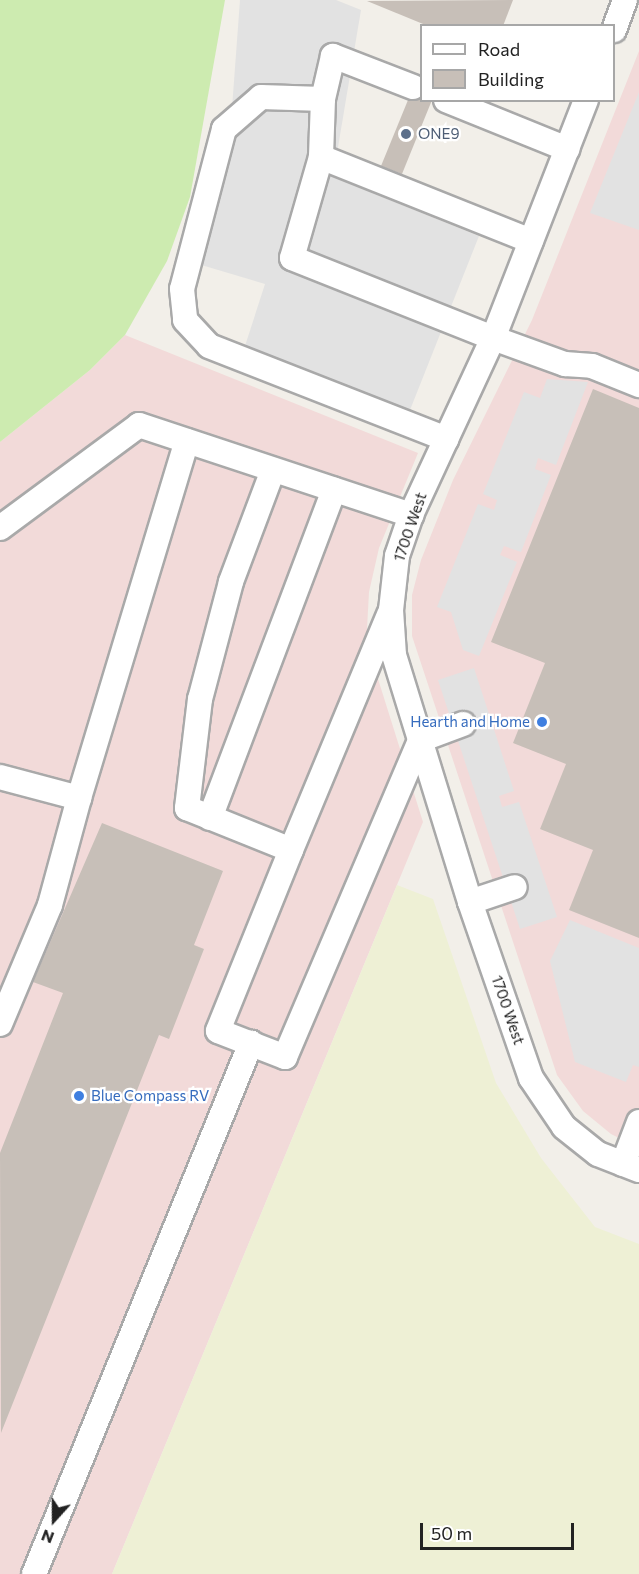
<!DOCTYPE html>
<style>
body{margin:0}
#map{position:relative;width:639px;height:1574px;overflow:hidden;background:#f2efe9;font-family:Commissioner,sans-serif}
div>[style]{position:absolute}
.commercial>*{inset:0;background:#f2dad9}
.farmland>*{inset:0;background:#eef0d5}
.grass>*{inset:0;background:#cdebb0}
.parking>*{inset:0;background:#e2e2e2}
.building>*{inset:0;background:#c7bfb8}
.roads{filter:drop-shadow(2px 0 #a9a9a9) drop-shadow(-2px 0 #a9a9a9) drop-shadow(0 2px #a9a9a9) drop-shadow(0 -2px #a9a9a9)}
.minor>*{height:24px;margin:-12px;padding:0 12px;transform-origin:12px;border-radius:12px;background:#fff}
.dots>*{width:16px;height:16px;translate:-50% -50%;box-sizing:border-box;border:3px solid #fff;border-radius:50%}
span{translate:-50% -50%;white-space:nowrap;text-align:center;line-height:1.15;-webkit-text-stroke:4.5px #fff;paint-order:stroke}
.service-label{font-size:15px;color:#4e5e75}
.left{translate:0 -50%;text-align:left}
.street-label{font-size:15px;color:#222}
.shop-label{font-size:15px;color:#366cbe}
.right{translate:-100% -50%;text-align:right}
.legend{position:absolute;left:420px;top:24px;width:195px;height:78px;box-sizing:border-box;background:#fff;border:2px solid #a7a7a7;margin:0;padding:8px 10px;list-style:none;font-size:18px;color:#222}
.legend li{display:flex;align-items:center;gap:12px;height:30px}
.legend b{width:30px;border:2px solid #a7a7a7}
.north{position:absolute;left:24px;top:1490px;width:60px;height:60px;-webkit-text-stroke:4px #fff;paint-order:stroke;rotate:201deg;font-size:16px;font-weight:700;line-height:24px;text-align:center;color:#222}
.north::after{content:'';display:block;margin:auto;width:21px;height:27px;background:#222;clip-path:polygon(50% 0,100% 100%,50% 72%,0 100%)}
.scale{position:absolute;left:420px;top:1523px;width:154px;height:27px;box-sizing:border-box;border:3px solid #222;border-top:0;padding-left:8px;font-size:18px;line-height:21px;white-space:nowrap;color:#222;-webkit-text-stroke:4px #fff;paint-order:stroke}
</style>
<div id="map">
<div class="commercial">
<i style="clip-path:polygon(639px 51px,639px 1148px,611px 1134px,583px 1111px,557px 1075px,412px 636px,412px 595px,421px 560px,453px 480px,532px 320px)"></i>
<i style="clip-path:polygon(125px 335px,418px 453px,379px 548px,369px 592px,367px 629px,373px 663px,423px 822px,112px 1574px,0 1574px,0 442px,90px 370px)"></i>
</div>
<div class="farmland">
<i style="clip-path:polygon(397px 885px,433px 899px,496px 1083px,541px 1158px,595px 1227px,639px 1244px,639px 1574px,112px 1574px)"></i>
</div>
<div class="grass">
<i style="clip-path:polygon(0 0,225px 0,190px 197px,167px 261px,125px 335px,90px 370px,0 442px)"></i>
</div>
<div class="parking">
<i style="clip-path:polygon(240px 0,336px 0,361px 10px,333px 177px,479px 236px,410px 410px,245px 346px,265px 284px,198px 264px,228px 162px)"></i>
<i style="clip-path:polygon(639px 92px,639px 230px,590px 213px)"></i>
<i style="clip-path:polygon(547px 379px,588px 382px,556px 465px,538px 458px,535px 469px,551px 475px,521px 552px,504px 546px,500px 555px,517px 562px,479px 656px,463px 650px,451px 612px,437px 607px,478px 504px,494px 510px,497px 500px,483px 494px,524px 392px,540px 398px)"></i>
<i style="clip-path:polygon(474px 668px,514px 791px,499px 796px,502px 807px,519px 802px,557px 917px,520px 929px,438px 680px)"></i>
<i style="clip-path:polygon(570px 920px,639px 948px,639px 1067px,633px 1065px,626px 1082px,575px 1062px,550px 961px)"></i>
</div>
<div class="building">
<i style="clip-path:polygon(513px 0,503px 26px,428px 26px,367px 1px)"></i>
<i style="clip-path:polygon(422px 98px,432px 100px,402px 174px,381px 166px,408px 100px)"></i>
<i style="clip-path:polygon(593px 389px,639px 408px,639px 938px,569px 910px,593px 850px,540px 829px,566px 764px,513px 743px,545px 663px,491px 642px)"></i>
<i style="clip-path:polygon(102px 823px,223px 871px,194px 945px,204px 949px,169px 1039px,159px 1035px,1px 1433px,0 1153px,63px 993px,33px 982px)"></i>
</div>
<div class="roads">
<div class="minor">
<i style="left:614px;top:30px;width:32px;rotate:-70deg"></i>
<i style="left:413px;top:87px;width:86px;rotate:-158.8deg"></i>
<i style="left:333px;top:56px;width:44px;rotate:103.1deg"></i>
<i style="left:323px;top:99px;width:58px;rotate:92deg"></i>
<i style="left:321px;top:157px;width:105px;rotate:106deg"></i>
<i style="left:292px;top:258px;width:216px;rotate:21.7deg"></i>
<i style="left:493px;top:338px;width:77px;rotate:19.9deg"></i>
<i style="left:565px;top:364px;width:27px;rotate:4deg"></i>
<i style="left:592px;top:366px;width:51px;rotate:22deg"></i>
<i style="left:323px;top:99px;width:62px;rotate:-178.2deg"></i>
<i style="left:261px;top:97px;width:49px;rotate:139.1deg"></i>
<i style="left:224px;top:129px;width:165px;rotate:104.7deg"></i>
<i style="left:182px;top:289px;width:31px;rotate:84deg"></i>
<i style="left:185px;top:320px;width:35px;rotate:47deg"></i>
<i style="left:209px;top:346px;width:255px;rotate:21.4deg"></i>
<i style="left:446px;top:100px;width:131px;rotate:22deg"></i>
<i style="left:586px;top:100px;width:256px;rotate:111.3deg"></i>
<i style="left:493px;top:338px;width:195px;rotate:114.9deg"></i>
<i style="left:411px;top:515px;width:43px;rotate:108.9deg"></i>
<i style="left:397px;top:556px;width:54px;rotate:96.3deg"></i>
<i style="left:391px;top:610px;width:45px;rotate:86.2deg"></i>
<i style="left:394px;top:655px;width:258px;rotate:72.9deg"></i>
<i style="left:470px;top:902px;width:186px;rotate:70.9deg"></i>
<i style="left:531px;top:1078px;width:59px;rotate:56deg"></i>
<i style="left:564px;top:1127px;width:43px;rotate:38.5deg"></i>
<i style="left:598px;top:1154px;width:44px;rotate:21.3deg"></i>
<i style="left:321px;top:157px;width:226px;rotate:21.8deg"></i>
<i style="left:273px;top:470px;width:120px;rotate:110.6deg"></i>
<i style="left:231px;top:582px;width:121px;rotate:104.8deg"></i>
<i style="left:200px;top:699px;width:110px;rotate:96.8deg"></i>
<i style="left:187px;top:808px;width:112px;rotate:22deg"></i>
<i style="left:291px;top:850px;width:255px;rotate:-67.4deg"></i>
<i style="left:0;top:528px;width:173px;rotate:-36.5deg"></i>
<i style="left:139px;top:425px;width:287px;rotate:18.3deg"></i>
<i style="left:0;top:777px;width:82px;rotate:14.9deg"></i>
<i style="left:79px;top:798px;width:373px;rotate:-73.2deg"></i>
<i style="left:210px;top:818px;width:351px;rotate:-69.3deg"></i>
<i style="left:291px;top:850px;width:195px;rotate:112deg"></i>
<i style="left:218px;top:1031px;width:72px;rotate:21.2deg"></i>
<i style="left:285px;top:1057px;width:345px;rotate:-66.9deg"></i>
<i style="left:420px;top:740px;width:46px;rotate:-20.4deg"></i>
<i style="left:470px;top:902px;width:47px;rotate:-18.4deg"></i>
<i style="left:0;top:1024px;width:129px;rotate:-67.2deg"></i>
<i style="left:50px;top:905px;width:111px;rotate:-74.8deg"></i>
<i style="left:623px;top:1164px;width:45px;rotate:-69.1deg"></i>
<i style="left:34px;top:1574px;width:574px;rotate:-67.77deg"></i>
</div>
</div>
<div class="dots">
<i style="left:406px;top:134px;background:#5c6f8a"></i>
<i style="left:542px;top:722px;background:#3f7fe0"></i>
<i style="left:79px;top:1096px;background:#3f7fe0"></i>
</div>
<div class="service-label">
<span class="left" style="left:418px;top:134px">ONE9</span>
</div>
<div class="street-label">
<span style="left:410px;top:527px;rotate:-71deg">1700 West</span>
<span style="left:508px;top:1010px;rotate:71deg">1700 West</span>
</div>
<div class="shop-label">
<span class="right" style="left:530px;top:722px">Hearth and Home</span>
<span class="left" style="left:91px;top:1096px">Blue Compass RV</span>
</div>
<ul class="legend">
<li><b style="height:8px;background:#fff"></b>Road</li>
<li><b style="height:16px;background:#c7bfb8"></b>Building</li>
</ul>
<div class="north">N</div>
<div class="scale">50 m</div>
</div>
